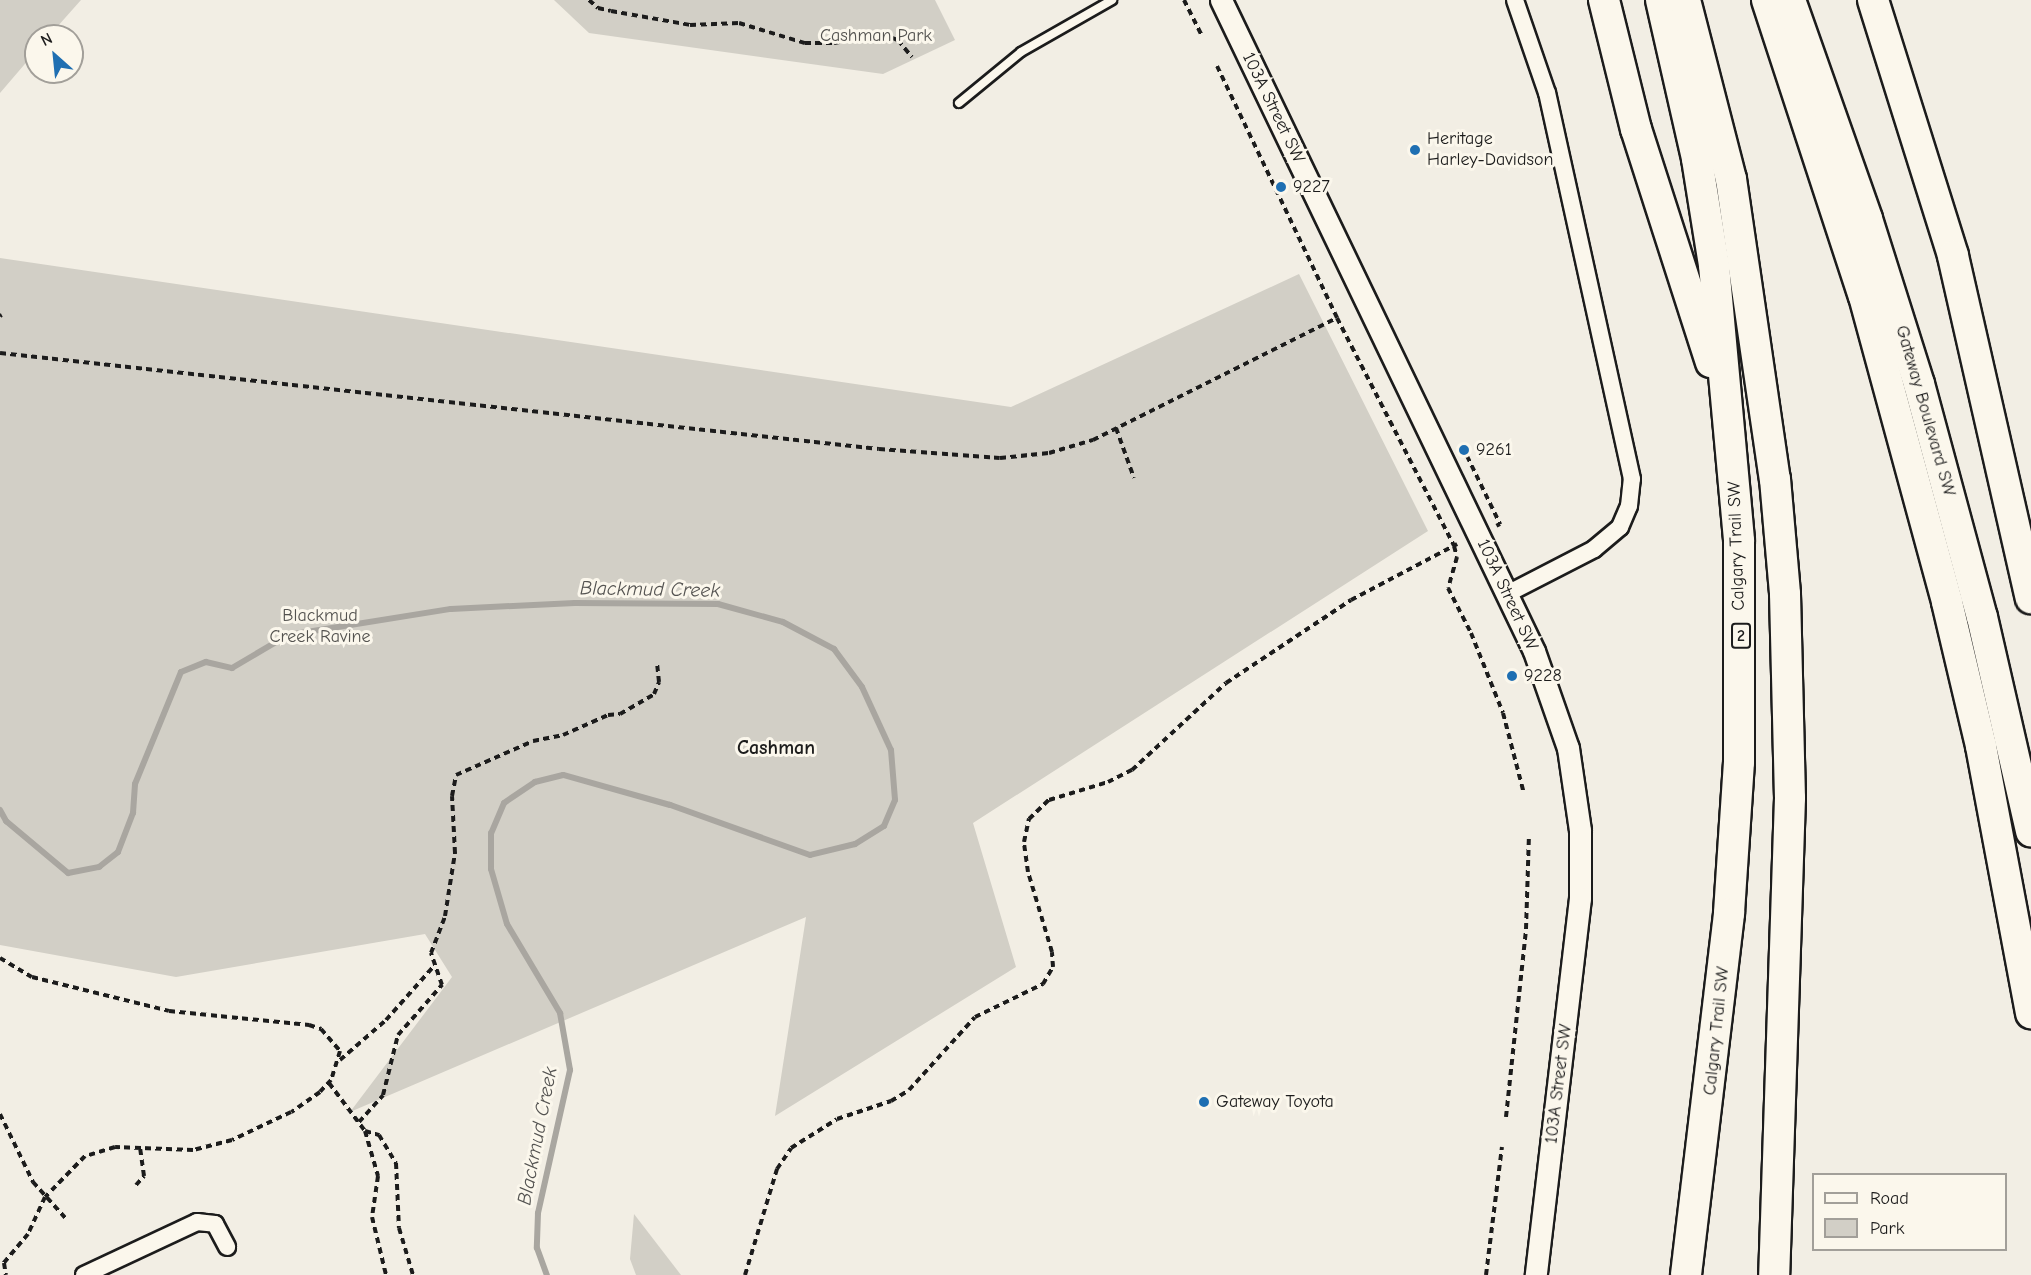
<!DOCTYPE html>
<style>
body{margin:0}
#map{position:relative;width:2031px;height:1275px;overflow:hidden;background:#f2eee4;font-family:"Comic Neue",sans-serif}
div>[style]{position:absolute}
.green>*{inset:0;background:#d2cfc6}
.stream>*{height:6px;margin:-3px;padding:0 3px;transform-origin:3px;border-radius:3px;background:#a9a6a0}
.path>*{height:4px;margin-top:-2px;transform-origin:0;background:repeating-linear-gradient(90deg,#1c1c1c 0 6px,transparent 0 10.5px)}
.roads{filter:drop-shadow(2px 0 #1c1c1c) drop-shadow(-2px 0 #1c1c1c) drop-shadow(0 2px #1c1c1c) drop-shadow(0 -2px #1c1c1c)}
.service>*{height:8px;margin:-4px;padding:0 4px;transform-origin:4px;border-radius:4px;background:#fbf7ec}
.minor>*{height:16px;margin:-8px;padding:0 8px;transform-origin:8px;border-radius:8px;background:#fbf7ec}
.tertiary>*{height:21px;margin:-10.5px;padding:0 10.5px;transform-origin:10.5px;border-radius:10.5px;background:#fbf7ec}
.motorway>*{height:30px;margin:-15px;padding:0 15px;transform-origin:15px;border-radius:15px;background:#fbf7ec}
.dots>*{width:16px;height:16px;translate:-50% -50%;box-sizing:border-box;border:3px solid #fbf7ec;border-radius:50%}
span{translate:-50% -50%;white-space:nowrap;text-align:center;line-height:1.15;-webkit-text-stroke:6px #fbf7ec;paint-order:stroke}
.shield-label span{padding:2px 4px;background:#fbf7ec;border:2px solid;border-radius:4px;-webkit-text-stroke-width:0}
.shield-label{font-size:16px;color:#1c1c1c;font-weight:700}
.park-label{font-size:18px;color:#53524f}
.street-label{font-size:18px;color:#1c1c1c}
.poi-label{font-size:18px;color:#1c1c1c}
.left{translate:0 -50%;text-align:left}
.water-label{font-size:20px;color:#545351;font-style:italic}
.neighbourhood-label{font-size:20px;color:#1c1c1c;font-weight:700}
.legend{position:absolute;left:1812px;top:1173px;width:195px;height:78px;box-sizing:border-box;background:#fbf7ec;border:2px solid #a29f99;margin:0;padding:8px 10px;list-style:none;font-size:18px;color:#1c1c1c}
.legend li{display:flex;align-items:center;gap:12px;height:30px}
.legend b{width:30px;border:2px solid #a29f99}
.north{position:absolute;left:24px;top:24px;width:60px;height:60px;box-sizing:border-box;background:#fbf7ec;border:2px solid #a29f99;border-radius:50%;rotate:333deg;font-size:16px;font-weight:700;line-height:24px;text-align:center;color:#1c1c1c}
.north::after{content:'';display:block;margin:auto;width:21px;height:27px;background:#1f6fb2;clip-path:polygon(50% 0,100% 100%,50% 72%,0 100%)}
</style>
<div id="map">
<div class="green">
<i style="clip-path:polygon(0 0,81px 0,49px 36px,36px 36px,36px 51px,0 93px)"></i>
<i style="clip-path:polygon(554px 0,935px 0,955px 40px,883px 74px,589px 33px)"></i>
<i style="clip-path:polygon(0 258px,1011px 407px,1299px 274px,1428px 531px,973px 823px,1016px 967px,775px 1116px,806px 917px,350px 1112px,452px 977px,425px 934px,176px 977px,0 945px)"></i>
<i style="clip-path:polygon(634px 1214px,681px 1275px,636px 1275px,630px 1259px)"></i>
</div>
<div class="stream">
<i style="left:0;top:810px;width:13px;rotate:61deg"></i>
<i style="left:6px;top:821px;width:81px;rotate:40deg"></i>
<i style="left:68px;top:873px;width:32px;rotate:-11deg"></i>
<i style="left:99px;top:867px;width:24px;rotate:-38deg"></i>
<i style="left:118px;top:852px;width:42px;rotate:-69deg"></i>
<i style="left:133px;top:813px;width:29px;rotate:-86deg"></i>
<i style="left:135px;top:784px;width:121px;rotate:-67.7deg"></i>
<i style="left:181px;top:672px;width:27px;rotate:-22deg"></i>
<i style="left:206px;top:662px;width:27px;rotate:13deg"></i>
<i style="left:232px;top:668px;width:65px;rotate:-30.5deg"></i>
<i style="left:288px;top:635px;width:165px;rotate:-9.1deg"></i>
<i style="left:451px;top:609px;width:124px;rotate:-2.8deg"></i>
<i style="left:575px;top:603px;width:143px;rotate:0.4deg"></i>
<i style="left:718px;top:604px;width:67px;rotate:15.5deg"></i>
<i style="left:783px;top:622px;width:58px;rotate:27.9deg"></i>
<i style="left:834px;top:649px;width:47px;rotate:53.6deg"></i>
<i style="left:862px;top:687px;width:69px;rotate:65.3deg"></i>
<i style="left:891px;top:750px;width:50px;rotate:85.4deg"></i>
<i style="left:895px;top:800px;width:28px;rotate:113deg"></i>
<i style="left:884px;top:826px;width:34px;rotate:148deg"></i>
<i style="left:855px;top:844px;width:46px;rotate:166.3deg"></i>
<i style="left:810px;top:855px;width:149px;rotate:-160.3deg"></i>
<i style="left:670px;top:805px;width:111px;rotate:-164.3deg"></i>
<i style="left:563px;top:775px;width:29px;rotate:166deg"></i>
<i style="left:535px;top:782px;width:37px;rotate:146deg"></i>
<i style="left:504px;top:803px;width:33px;rotate:113deg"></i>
<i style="left:491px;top:833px;width:36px;rotate:90deg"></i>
<i style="left:491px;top:869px;width:57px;rotate:73.8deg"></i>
<i style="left:507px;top:924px;width:104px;rotate:59.2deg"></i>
<i style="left:560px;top:1013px;width:58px;rotate:80deg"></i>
<i style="left:570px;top:1070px;width:147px;rotate:102.6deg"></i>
<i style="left:538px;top:1213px;width:35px;rotate:92deg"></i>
<i style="left:537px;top:1248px;width:29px;rotate:70deg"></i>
</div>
<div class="path">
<i style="left:589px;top:0;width:12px;rotate:42deg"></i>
<i style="left:598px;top:8px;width:13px;rotate:13deg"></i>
<i style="left:611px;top:11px;width:80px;rotate:10deg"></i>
<i style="left:690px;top:25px;width:49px;rotate:-2.3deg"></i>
<i style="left:739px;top:23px;width:69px;rotate:16.9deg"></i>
<i style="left:805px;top:43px;width:29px"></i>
<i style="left:834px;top:43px;width:49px;rotate:-10.6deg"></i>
<i style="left:882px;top:34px;width:17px;rotate:21deg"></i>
<i style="left:898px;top:40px;width:22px;rotate:51deg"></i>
<i style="left:1184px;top:0;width:40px;rotate:63.4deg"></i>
<i style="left:1217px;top:66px;width:279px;rotate:64.5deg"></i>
<i style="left:1337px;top:318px;width:256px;rotate:62.8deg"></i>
<i style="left:1454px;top:546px;width:11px;rotate:75deg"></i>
<i style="left:1457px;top:557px;width:32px;rotate:106deg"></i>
<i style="left:1448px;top:588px;width:51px;rotate:62.9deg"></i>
<i style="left:1471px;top:633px;width:86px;rotate:68.2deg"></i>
<i style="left:1503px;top:713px;width:80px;rotate:75.4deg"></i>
<i style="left:0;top:316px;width:2px;rotate:-27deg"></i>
<i style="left:0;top:353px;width:884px;rotate:6.23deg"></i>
<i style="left:879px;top:449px;width:121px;rotate:4.3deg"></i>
<i style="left:1000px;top:458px;width:49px;rotate:-5.8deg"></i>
<i style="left:1049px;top:453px;width:46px;rotate:-16.5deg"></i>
<i style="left:1093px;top:440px;width:273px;rotate:-26.6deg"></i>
<i style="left:1116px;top:428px;width:53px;rotate:70.2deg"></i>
<i style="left:1467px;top:456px;width:76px;rotate:64.1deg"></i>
<i style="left:1500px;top:524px;width:4px;rotate:153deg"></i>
<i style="left:0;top:958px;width:37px;rotate:31deg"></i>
<i style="left:32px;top:977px;width:141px;rotate:13.9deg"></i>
<i style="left:169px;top:1011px;width:141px;rotate:5.7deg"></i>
<i style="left:309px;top:1025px;width:13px;rotate:18deg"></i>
<i style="left:321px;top:1029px;width:29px;rotate:49deg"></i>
<i style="left:340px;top:1051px;width:30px;rotate:107deg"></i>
<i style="left:331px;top:1080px;width:16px;rotate:133deg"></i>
<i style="left:320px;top:1092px;width:35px;rotate:145deg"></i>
<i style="left:291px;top:1112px;width:65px;rotate:154.6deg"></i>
<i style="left:232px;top:1140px;width:40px;rotate:165.6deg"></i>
<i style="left:193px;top:1150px;width:78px;rotate:-177.8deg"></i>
<i style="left:115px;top:1147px;width:31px;rotate:163deg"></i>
<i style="left:85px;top:1156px;width:57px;rotate:134.3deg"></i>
<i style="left:45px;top:1197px;width:41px;rotate:114.7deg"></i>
<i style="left:28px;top:1234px;width:38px;rotate:130deg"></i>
<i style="left:4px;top:1263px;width:12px;rotate:81deg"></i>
<i style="left:340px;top:1060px;width:61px;rotate:-41deg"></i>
<i style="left:386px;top:1020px;width:72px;rotate:-48.4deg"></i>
<i style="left:329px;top:1083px;width:60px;rotate:53.1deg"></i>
<i style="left:365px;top:1131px;width:47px;rotate:73.9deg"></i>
<i style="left:378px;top:1176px;width:41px;rotate:98.3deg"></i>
<i style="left:372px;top:1217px;width:60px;rotate:76.4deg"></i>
<i style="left:0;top:1114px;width:76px;rotate:64.1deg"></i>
<i style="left:33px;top:1182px;width:52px;rotate:48.1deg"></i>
<i style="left:1506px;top:1117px;width:189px;rotate:-83.9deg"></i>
<i style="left:1526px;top:929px;width:94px;rotate:-88.2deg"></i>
<i style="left:359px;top:1122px;width:36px;rotate:-48deg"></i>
<i style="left:383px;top:1095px;width:62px;rotate:-76deg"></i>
<i style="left:398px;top:1035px;width:67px;rotate:-48.7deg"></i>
<i style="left:442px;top:985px;width:34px;rotate:-109deg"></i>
<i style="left:431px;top:953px;width:40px;rotate:-69deg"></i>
<i style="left:445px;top:916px;width:64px;rotate:-81deg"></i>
<i style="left:455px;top:853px;width:57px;rotate:-93deg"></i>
<i style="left:452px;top:796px;width:21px;rotate:-79deg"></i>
<i style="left:456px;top:775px;width:84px;rotate:-23.8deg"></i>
<i style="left:533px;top:741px;width:31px;rotate:-11deg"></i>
<i style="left:563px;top:735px;width:49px;rotate:-24deg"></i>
<i style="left:608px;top:715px;width:12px;rotate:-5deg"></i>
<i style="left:620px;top:714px;width:39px;rotate:-30deg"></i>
<i style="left:654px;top:694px;width:13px;rotate:-67deg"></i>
<i style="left:659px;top:682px;width:18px;rotate:-96deg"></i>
<i style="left:365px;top:1131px;width:15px;rotate:16deg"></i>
<i style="left:379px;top:1135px;width:33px;rotate:59deg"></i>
<i style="left:396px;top:1163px;width:65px;rotate:87.4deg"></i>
<i style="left:399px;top:1228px;width:49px;rotate:73.4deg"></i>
<i style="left:136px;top:1185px;width:12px;rotate:-48deg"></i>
<i style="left:144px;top:1176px;width:29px;rotate:-98deg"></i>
<i style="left:745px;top:1275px;width:111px;rotate:-73.2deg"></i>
<i style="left:777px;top:1169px;width:25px;rotate:-56deg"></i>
<i style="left:791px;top:1148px;width:54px;rotate:-32.2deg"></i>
<i style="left:837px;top:1119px;width:57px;rotate:-18.4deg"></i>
<i style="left:891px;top:1101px;width:21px;rotate:-31deg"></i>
<i style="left:909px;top:1090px;width:98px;rotate:-47.9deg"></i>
<i style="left:975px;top:1017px;width:76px;rotate:-25.9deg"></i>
<i style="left:1043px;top:984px;width:20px;rotate:-60deg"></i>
<i style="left:1053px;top:967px;width:15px;rotate:-94deg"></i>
<i style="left:1052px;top:952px;width:84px;rotate:-106.7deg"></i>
<i style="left:1028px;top:872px;width:30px;rotate:-98deg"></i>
<i style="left:1024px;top:842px;width:24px;rotate:-78deg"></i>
<i style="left:1029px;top:819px;width:28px;rotate:-44deg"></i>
<i style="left:1049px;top:800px;width:62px;rotate:-17deg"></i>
<i style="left:1108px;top:782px;width:27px;rotate:-27deg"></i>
<i style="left:1132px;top:770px;width:128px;rotate:-42.8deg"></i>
<i style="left:1226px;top:683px;width:150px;rotate:-33.6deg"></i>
<i style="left:1351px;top:600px;width:120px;rotate:-27.8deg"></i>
<i style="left:1486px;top:1275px;width:129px;rotate:-82.9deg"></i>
</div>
<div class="roads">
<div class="service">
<i style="left:959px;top:103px;width:80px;rotate:-39.4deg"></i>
<i style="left:1021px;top:52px;width:105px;rotate:-29.7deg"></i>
</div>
<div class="minor">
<i style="left:1507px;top:594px;width:98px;rotate:-27.3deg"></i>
<i style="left:1594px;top:549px;width:34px;rotate:-40deg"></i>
<i style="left:1620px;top:527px;width:23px;rotate:-67deg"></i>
<i style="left:1629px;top:506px;width:27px;rotate:-84deg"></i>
<i style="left:1632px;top:479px;width:395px;rotate:-102.4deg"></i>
<i style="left:1547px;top:93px;width:98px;rotate:-109deg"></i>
<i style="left:84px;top:1275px;width:125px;rotate:-25.1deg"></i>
<i style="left:197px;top:1222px;width:18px;rotate:6deg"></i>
<i style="left:215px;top:1224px;width:26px;rotate:62deg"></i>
</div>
<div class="tertiary">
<i style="left:1221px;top:0;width:722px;rotate:64.32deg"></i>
<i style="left:1534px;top:651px;width:103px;rotate:70.7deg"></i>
<i style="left:1568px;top:748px;width:83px;rotate:81.7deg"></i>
<i style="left:1580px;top:830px;width:68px;rotate:90deg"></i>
<i style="left:1580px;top:898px;width:380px;rotate:96.7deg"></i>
</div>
<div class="motorway">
<i style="left:1604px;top:0;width:133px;rotate:76.1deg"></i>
<i style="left:1636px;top:129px;width:245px;rotate:72.2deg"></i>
<i style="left:1661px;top:0;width:163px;rotate:77.2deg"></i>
<i style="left:1697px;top:159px;width:107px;rotate:80.9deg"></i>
<i style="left:1714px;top:265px;width:277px;rotate:84.8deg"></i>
<i style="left:1739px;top:541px;width:221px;rotate:90deg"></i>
<i style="left:1739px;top:762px;width:152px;rotate:93.8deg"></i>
<i style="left:1729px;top:914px;width:364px;rotate:96.8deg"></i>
<i style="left:1685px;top:0;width:185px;rotate:75.6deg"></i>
<i style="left:1731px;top:179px;width:303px;rotate:81.7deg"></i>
<i style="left:1775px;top:479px;width:115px;rotate:85deg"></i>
<i style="left:1785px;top:594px;width:204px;rotate:88.6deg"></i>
<i style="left:1790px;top:798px;width:477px;rotate:91.9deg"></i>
<i style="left:1767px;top:0;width:311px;rotate:71.9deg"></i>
<i style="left:1864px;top:296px;width:317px;rotate:74.8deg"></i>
<i style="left:1947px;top:602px;width:148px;rotate:76.7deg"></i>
<i style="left:1981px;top:746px;width:272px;rotate:79.4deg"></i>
<i style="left:1790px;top:0;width:232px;rotate:70.6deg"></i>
<i style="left:1867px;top:219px;width:173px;rotate:72.5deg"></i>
<i style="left:1919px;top:384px;width:241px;rotate:74.9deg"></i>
<i style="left:1982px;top:617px;width:220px;rotate:77.1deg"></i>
<i style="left:1873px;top:0;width:268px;rotate:72.6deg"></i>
<i style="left:1953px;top:256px;width:351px;rotate:77.2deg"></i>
</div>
</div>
<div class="dots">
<i style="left:1415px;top:150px;background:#1f6fb2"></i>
<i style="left:1281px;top:187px;background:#1f6fb2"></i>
<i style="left:1464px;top:450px;background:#1f6fb2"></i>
<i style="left:1512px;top:676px;background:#1f6fb2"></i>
<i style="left:1204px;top:1102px;background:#1f6fb2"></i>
</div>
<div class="shield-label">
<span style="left:1741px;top:636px">2</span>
</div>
<div class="park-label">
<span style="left:876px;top:36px">Cashman Park</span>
<span style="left:320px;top:627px">Blackmud<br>Creek Ravine</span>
</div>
<div class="street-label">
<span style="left:1273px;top:108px;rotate:64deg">103A Street SW</span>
<span style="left:1925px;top:411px;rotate:74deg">Gateway Boulevard SW</span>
<span style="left:1737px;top:546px;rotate:-92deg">Calgary Trail SW</span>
<span style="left:1507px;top:595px;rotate:65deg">103A Street SW</span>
<span style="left:1717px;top:1031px;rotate:-84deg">Calgary Trail SW</span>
<span style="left:1559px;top:1084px;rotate:-83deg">103A Street SW</span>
</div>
<div class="poi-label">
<span class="left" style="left:1427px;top:150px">Heritage<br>Harley-Davidson</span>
<span class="left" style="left:1293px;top:187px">9227</span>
<span class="left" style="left:1476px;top:450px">9261</span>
<span class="left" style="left:1524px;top:676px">9228</span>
<span class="left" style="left:1216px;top:1102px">Gateway Toyota</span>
</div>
<div class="water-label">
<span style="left:650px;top:589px;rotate:1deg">Blackmud Creek</span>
<span style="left:537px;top:1136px;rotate:-79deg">Blackmud Creek</span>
</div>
<div class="neighbourhood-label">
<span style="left:776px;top:747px">Cashman</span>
</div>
<ul class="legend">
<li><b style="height:8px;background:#fbf7ec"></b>Road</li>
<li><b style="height:16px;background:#d2cfc6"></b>Park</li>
</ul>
<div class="north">N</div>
</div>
